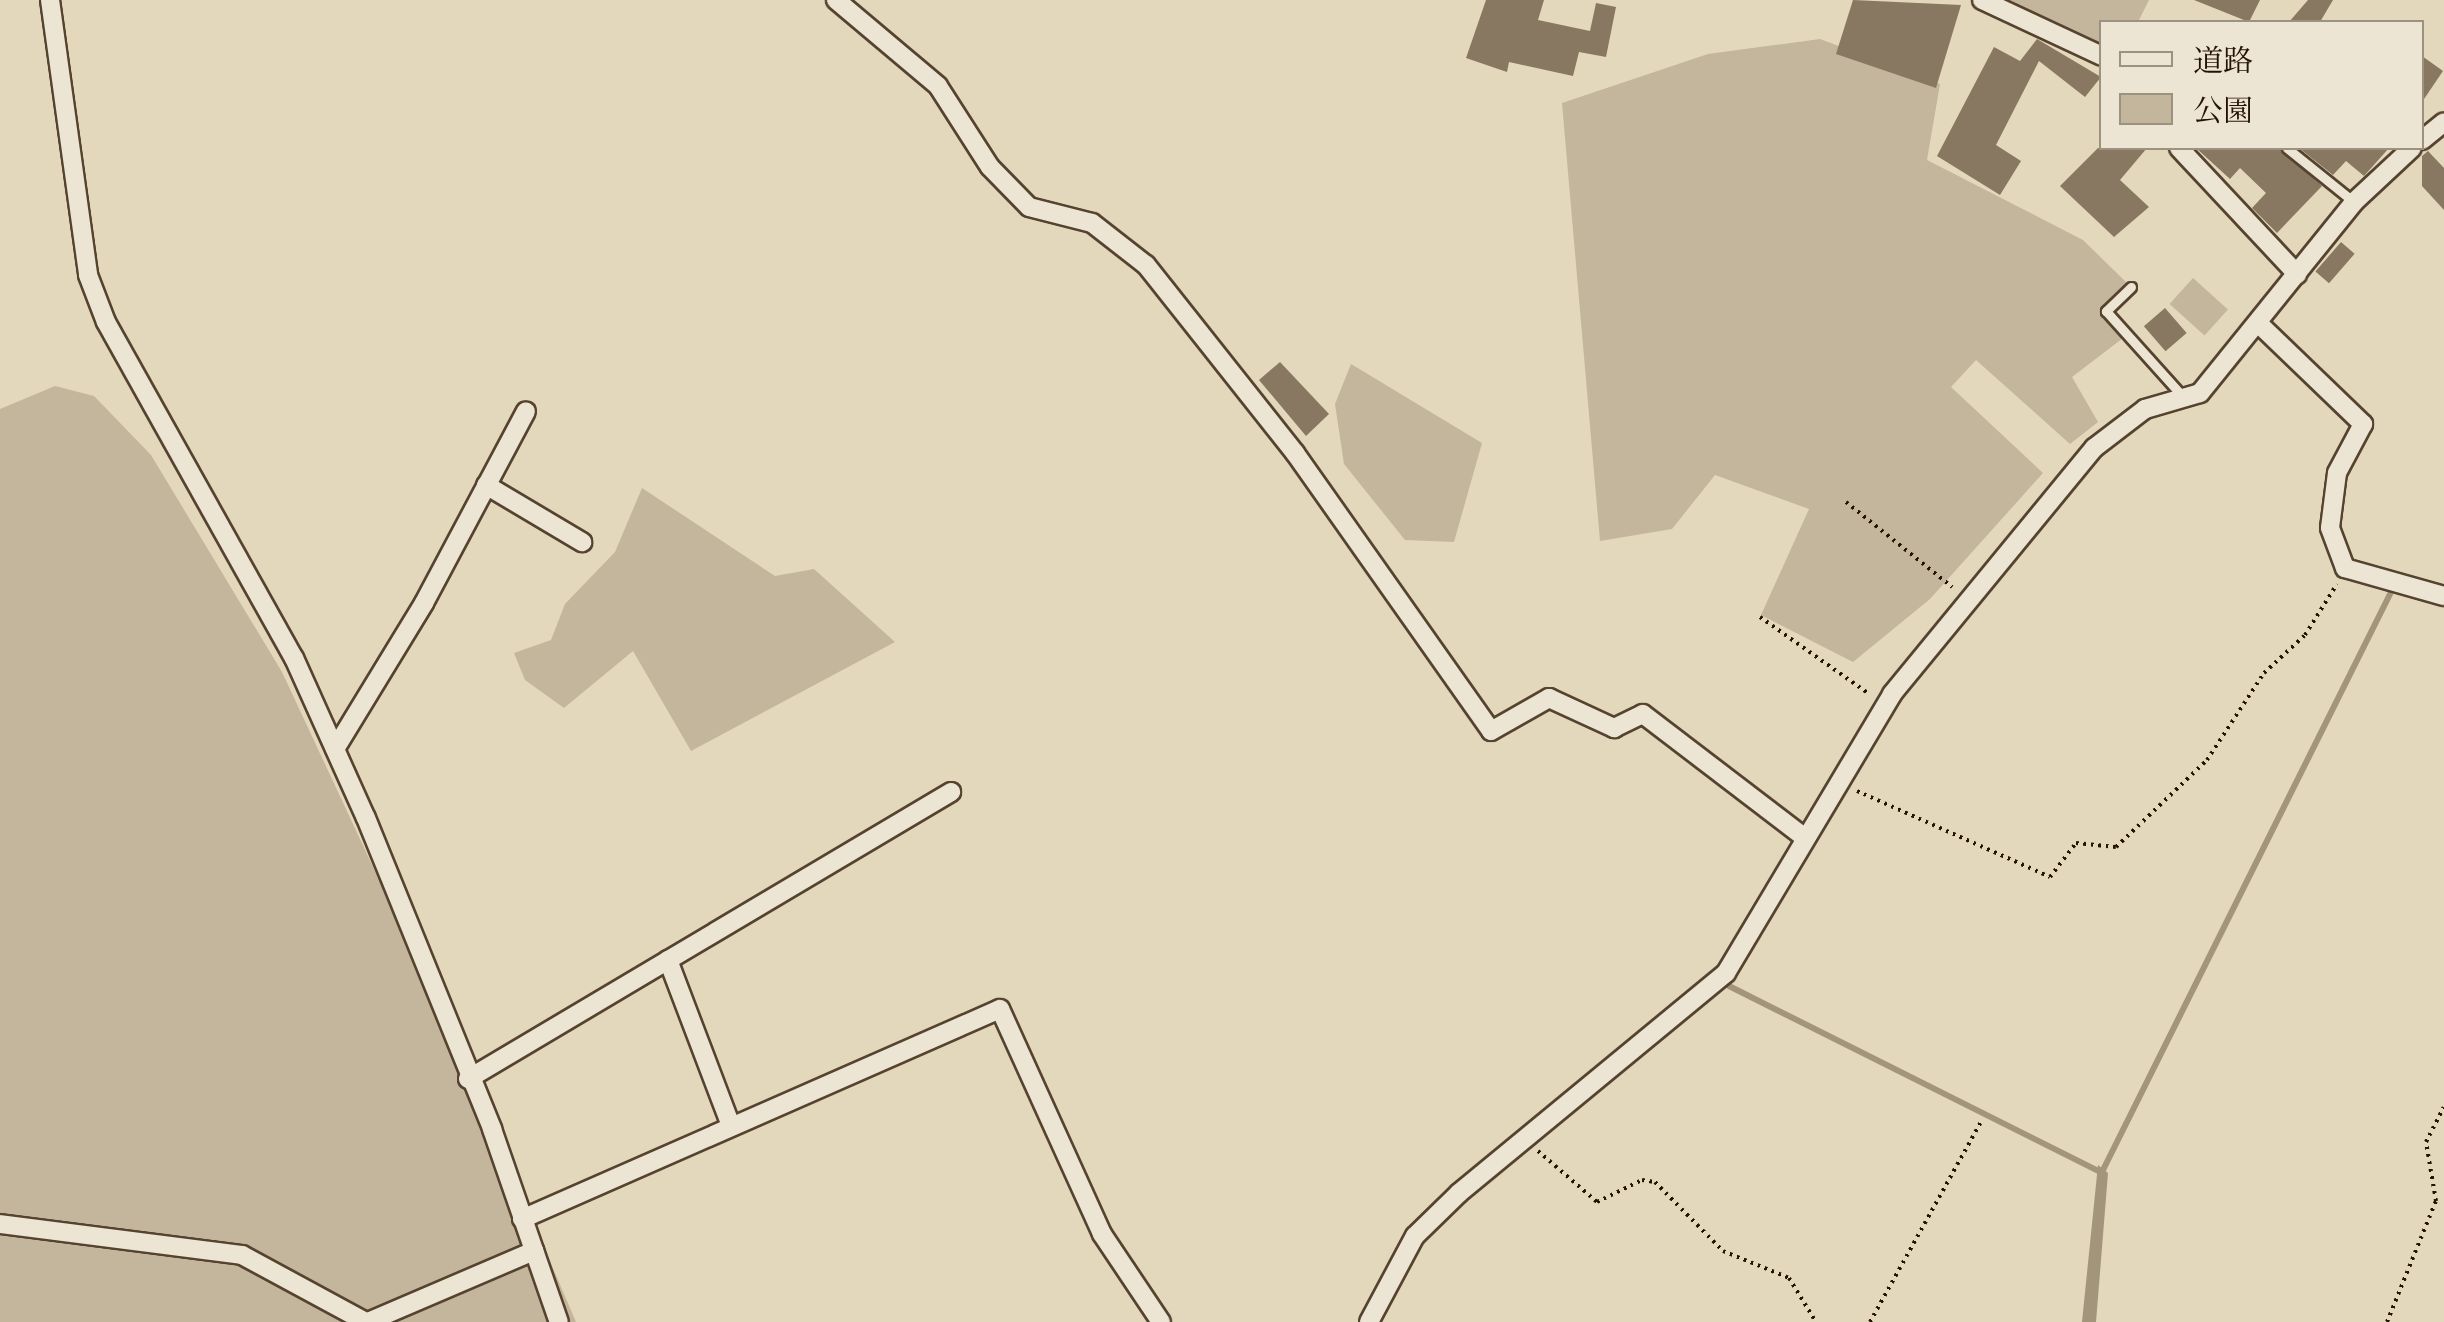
<!DOCTYPE html>
<meta charset="utf-8">
<style>
body{margin:0}
#map{position:relative;width:2444px;height:1322px;overflow:hidden;background:#e3d7bc;font-family:"IM FELL English","Noto Serif JP",serif}
div>[style]{position:absolute}
.green>*{inset:0;background:#c3b69c;transform-origin:0 0}
.water>*{inset:0;background:#a3947c}
.stream>*{height:6px;margin:-3px;padding:0 3px;transform-origin:3px;border-radius:3px;background:#a3947c}
.building>*{inset:0;background:#887862;transform-origin:0 0}
.path>*{height:4px;margin-top:-2px;transform-origin:0;background:repeating-linear-gradient(90deg,#261200 0 2.5px,transparent 0 7.5px)}
.roads{filter:drop-shadow(2px 0 #55432f) drop-shadow(-2px 0 #55432f) drop-shadow(0 2px #55432f) drop-shadow(0 -2px #55432f)}
.lane>*{height:9px;margin:-4.5px;padding:0 4.5px;transform-origin:4.5px;border-radius:4.5px;background:#ede5d3}
.street>*{height:18px;margin:-9px;padding:0 9px;transform-origin:9px;border-radius:9px;background:#ede5d3}
span{translate:-50% -50%;white-space:nowrap;text-align:center;line-height:1.15;-webkit-text-stroke:10px #ede5d3;paint-order:stroke}
.legend{position:absolute;left:2099px;top:20px;width:325px;height:130px;box-sizing:border-box;background:#ede5d3;border:2px solid #9d917f;margin:0;padding:12px 18px;list-style:none;font-size:30px;color:#261200}
.legend li{display:flex;align-items:center;gap:20px;height:50px}
.legend b{width:50px;border:2px solid #9d917f}
</style>
<div id="map">
<div class="green">
<i style="clip-path:polygon(1982px 0,2149px 0,2138px 22px,2102px 22px,2101px 49px)"></i>
<i style="clip-path:polygon(1820px 39px,1940px 84px,1927px 160px,2083px 240px,2131px 287px,2107px 311px,2127px 335px,2072px 377px,2098px 422px,2070px 444px,1976px 360px,1951px 387px,2043px 473px,1930px 599px,1853px 662px,1761px 615px,1809px 509px,1715px 475px,1672px 529px,1600px 541px,1562px 103px,1708px 54px)"></i>
<i style="left:2193px;top:278px;width:47px;height:35px;rotate:42deg"></i>
<i style="clip-path:polygon(1351px 364px,1482px 443px,1454px 542px,1405px 540px,1344px 464px,1335px 404px)"></i>
<i style="clip-path:polygon(55px 386px,94px 396px,151px 455px,282px 672px,472px 1079px,576px 1322px,0 1322px,0 409px)"></i>
<i style="clip-path:polygon(642px 488px,775px 576px,814px 569px,895px 642px,691px 751px,633px 651px,564px 708px,525px 680px,514px 653px,551px 640px,565px 604px,615px 552px)"></i>
</div>
<div class="water">
<i style="clip-path:polygon(2098px 1165px,2108px 1173px,2096px 1322px,2082px 1322px)"></i>
</div>
<div class="stream">
<i style="left:1729px;top:986px;width:414px;rotate:26.6deg"></i>
<i style="left:2100px;top:1176px;width:650px;rotate:-63.51deg"></i>
</div>
<div class="building">
<i style="clip-path:polygon(1486px 0,1544px 0,1538px 20px,1590px 31px,1596px 3px,1616px 7px,1606px 57px,1579px 52px,1573px 76px,1509px 62px,1507px 72px,1466px 58px)"></i>
<i style="clip-path:polygon(1853px 0,1961px 5px,1936px 88px,1836px 54px)"></i>
<i style="clip-path:polygon(2194px 0,2260px 0,2249px 22px)"></i>
<i style="clip-path:polygon(2308px 0,2333px 0,2320px 22px,2289px 22px)"></i>
<i style="clip-path:polygon(2037px 39px,2101px 77px,2085px 97px,2039px 61px,1996px 145px,2021px 161px,2000px 195px,1937px 156px,1994px 47px,2020px 61px)"></i>
<i style="clip-path:polygon(2422px 56px,2443px 71px,2422px 102px)"></i>
<i style="clip-path:polygon(2098px 148px,2147px 148px,2120px 180px,2149px 207px,2114px 237px,2060px 186px)"></i>
<i style="clip-path:polygon(2196px 148px,2279px 148px,2322px 186px,2277px 233px,2252px 208px,2266px 193px,2240px 168px,2230px 179px)"></i>
<i style="clip-path:polygon(2299px 148px,2389px 148px,2364px 176px,2346px 161px,2333px 175px)"></i>
<i style="clip-path:polygon(2428px 151px,2444px 168px,2444px 210px,2422px 186px,2422px 156px)"></i>
<i style="left:2341px;top:242px;width:18px;height:39px;rotate:41deg"></i>
<i style="left:2165px;top:308px;width:33px;height:28px;rotate:49deg"></i>
<i style="clip-path:polygon(1280px 362px,1329px 414px,1306px 436px,1259px 380px)"></i>
</div>
<div class="path">
<i style="left:1846px;top:502px;width:136px;rotate:38.7deg"></i>
<i style="left:1760px;top:617px;width:133px;rotate:35.2deg"></i>
<i style="left:1857px;top:791px;width:211px;rotate:24deg"></i>
<i style="left:2050px;top:877px;width:43px;rotate:-52.6deg"></i>
<i style="left:2076px;top:843px;width:40px;rotate:5.7deg"></i>
<i style="left:2116px;top:847px;width:126px;rotate:-43.7deg"></i>
<i style="left:2207px;top:760px;width:104px;rotate:-56.8deg"></i>
<i style="left:2264px;top:673px;width:56px;rotate:-42.8deg"></i>
<i style="left:2305px;top:635px;width:60px;rotate:-57.9deg"></i>
<i style="left:1538px;top:1151px;width:78px;rotate:40.8deg"></i>
<i style="left:1597px;top:1202px;width:50px;rotate:-26.1deg"></i>
<i style="left:1642px;top:1180px;width:13px;rotate:9deg"></i>
<i style="left:1655px;top:1182px;width:97px;rotate:45.4deg"></i>
<i style="left:1723px;top:1251px;width:71px;rotate:22.2deg"></i>
<i style="left:1789px;top:1278px;width:52px;rotate:58.5deg"></i>
<i style="left:1870px;top:1322px;width:229px;rotate:-61deg"></i>
<i style="left:2387px;top:1322px;width:131px;rotate:-68deg"></i>
<i style="left:2436px;top:1201px;width:60px;rotate:-99.6deg"></i>
<i style="left:2426px;top:1142px;width:39px;rotate:-63deg"></i>
</div>
<div class="roads">
<div class="lane">
<i style="left:2287px;top:148px;width:86px;rotate:38.9deg"></i>
<i style="left:2131px;top:287px;width:35px;rotate:136deg"></i>
<i style="left:2106px;top:311px;width:117px;rotate:48.1deg"></i>
</div>
<div class="street">
<i style="left:50px;top:0;width:278px;rotate:82.1deg"></i>
<i style="left:88px;top:275px;width:50px;rotate:69deg"></i>
<i style="left:106px;top:322px;width:385px;rotate:60.8deg"></i>
<i style="left:294px;top:658px;width:175px;rotate:65.8deg"></i>
<i style="left:366px;top:818px;width:336px;rotate:67.9deg"></i>
<i style="left:492px;top:1129px;width:204px;rotate:70.9deg"></i>
<i style="left:836px;top:0;width:133px;rotate:40.1deg"></i>
<i style="left:938px;top:86px;width:96px;rotate:57.3deg"></i>
<i style="left:990px;top:167px;width:56px;rotate:45.7deg"></i>
<i style="left:1029px;top:207px;width:65px;rotate:14.3deg"></i>
<i style="left:1092px;top:223px;width:68px;rotate:37.9deg"></i>
<i style="left:1146px;top:265px;width:240px;rotate:51.6deg"></i>
<i style="left:1295px;top:453px;width:340px;rotate:54.8deg"></i>
<i style="left:1491px;top:731px;width:67px;rotate:-29.6deg"></i>
<i style="left:1549px;top:698px;width:72px;rotate:24.8deg"></i>
<i style="left:1614px;top:728px;width:32px;rotate:-26deg"></i>
<i style="left:1643px;top:714px;width:204px;rotate:37.4deg"></i>
<i style="left:1982px;top:0;width:132px;rotate:25deg"></i>
<i style="left:2422px;top:140px;width:28px;rotate:-39deg"></i>
<i style="left:2179px;top:148px;width:173px;rotate:46.9deg"></i>
<i style="left:2258px;top:323px;width:146px;rotate:43.9deg"></i>
<i style="left:2363px;top:424px;width:55px;rotate:118deg"></i>
<i style="left:2337px;top:473px;width:55px;rotate:97.3deg"></i>
<i style="left:2330px;top:528px;width:43px;rotate:69.4deg"></i>
<i style="left:2345px;top:568px;width:103px;rotate:15.8deg"></i>
<i style="left:486px;top:485px;width:112px;rotate:30.7deg"></i>
<i style="left:335px;top:749px;width:171px;rotate:-58.6deg"></i>
<i style="left:424px;top:603px;width:217px;rotate:-62deg"></i>
<i style="left:668px;top:960px;width:174px;rotate:69.2deg"></i>
<i style="left:468px;top:1079px;width:562px;rotate:-30.72deg"></i>
<i style="left:522px;top:1219px;width:522px;rotate:-23.72deg"></i>
<i style="left:1000px;top:1009px;width:247px;rotate:65.6deg"></i>
<i style="left:1102px;top:1234px;width:106px;rotate:56.2deg"></i>
<i style="left:0;top:1224px;width:244px;rotate:7.3deg"></i>
<i style="left:242px;top:1255px;width:141px;rotate:28.4deg"></i>
<i style="left:368px;top:1322px;width:181px;rotate:-23.2deg"></i>
<i style="left:1369px;top:1322px;width:98px;rotate:-61.9deg"></i>
<i style="left:1415px;top:1236px;width:62px;rotate:-44.3deg"></i>
<i style="left:1459px;top:1193px;width:346px;rotate:-39.5deg"></i>
<i style="left:1726px;top:973px;width:325px;rotate:-59.2deg"></i>
<i style="left:1892px;top:694px;width:318px;rotate:-50.6deg"></i>
<i style="left:2094px;top:448px;width:64px;rotate:-37.4deg"></i>
<i style="left:2145px;top:409px;width:57px;rotate:-16.2deg"></i>
<i style="left:2200px;top:393px;width:245px;rotate:-51.1deg"></i>
<i style="left:2354px;top:202px;width:79px;rotate:-43deg"></i>
</div>
</div>
<ul class="legend">
<li><b style="height:12px;background:#ede5d3"></b>道路</li>
<li><b style="height:28px;background:#c3b69c"></b>公園</li>
</ul>
</div>
